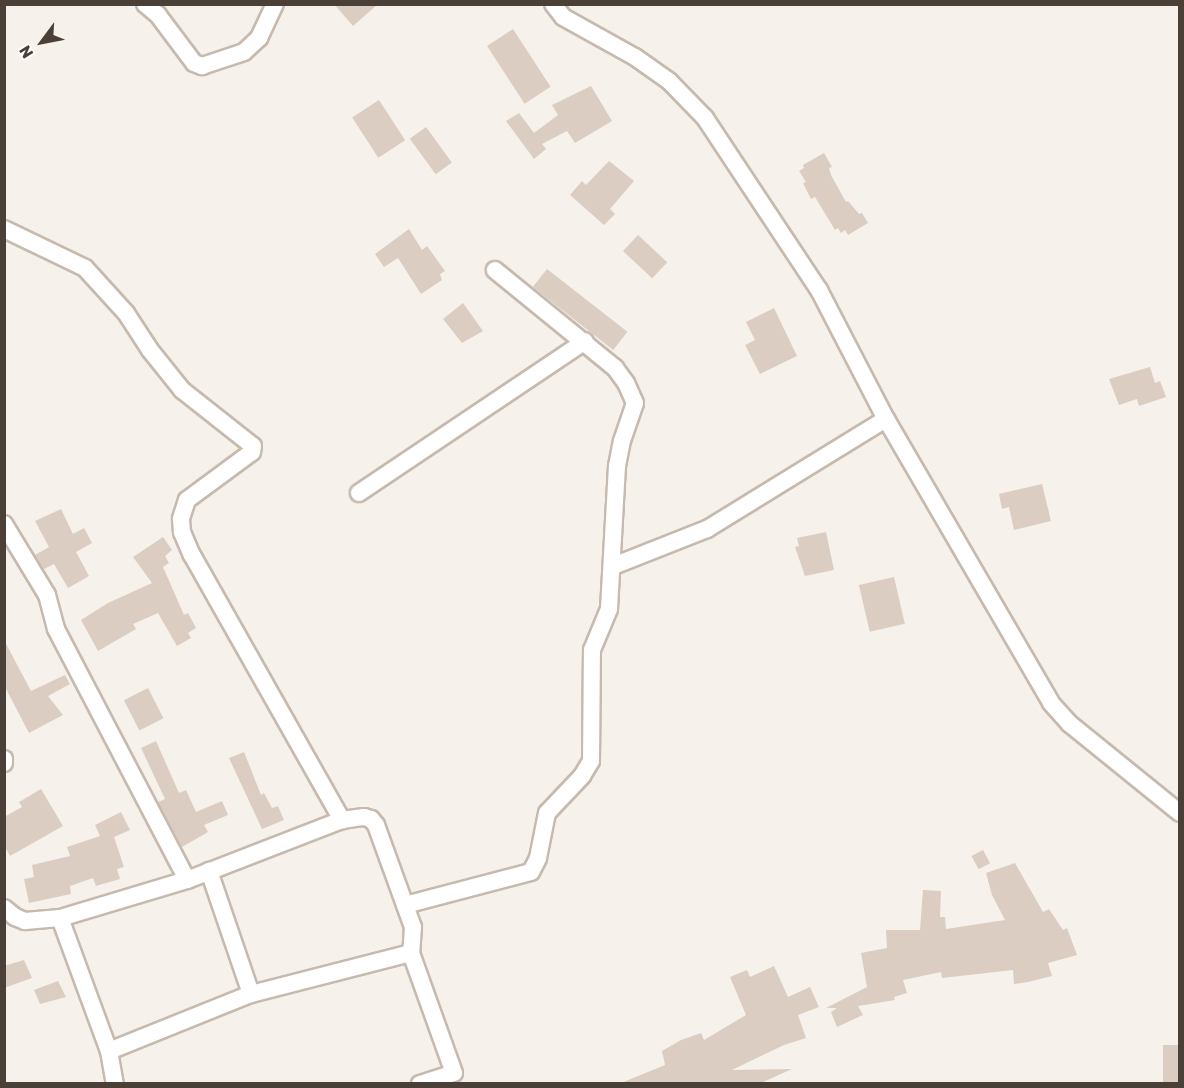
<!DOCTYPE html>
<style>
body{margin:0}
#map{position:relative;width:1184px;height:1088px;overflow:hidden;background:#f6f1ea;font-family:Rubik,sans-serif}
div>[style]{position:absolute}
.building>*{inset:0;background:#dccdc2;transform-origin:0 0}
.roads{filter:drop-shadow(2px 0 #c6baaf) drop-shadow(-2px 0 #c6baaf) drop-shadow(0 2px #c6baaf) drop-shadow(0 -2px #c6baaf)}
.street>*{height:16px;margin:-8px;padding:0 8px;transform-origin:8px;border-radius:8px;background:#fff}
span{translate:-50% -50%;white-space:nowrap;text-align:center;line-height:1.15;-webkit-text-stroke:6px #fff;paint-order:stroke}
.frame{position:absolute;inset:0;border:6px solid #4b4037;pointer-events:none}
.north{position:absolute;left:12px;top:12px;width:60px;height:60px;-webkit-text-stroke:4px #fff;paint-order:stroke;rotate:238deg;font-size:16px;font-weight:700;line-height:24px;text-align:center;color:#4b4037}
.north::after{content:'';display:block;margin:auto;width:21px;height:27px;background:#4b4037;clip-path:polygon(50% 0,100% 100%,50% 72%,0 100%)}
</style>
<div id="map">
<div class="building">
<i style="clip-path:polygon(334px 4px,378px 4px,353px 26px)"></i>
<i style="left:513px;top:29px;width:69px;height:31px;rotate:57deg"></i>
<i style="clip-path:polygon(591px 86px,612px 121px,575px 143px,567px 131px,542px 144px,546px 149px,534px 159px,506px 121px,519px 113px,534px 133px,558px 115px,552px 105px)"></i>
<i style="left:379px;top:100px;width:48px;height:32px;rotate:57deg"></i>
<i style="left:426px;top:127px;width:44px;height:20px;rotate:54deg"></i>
<i style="clip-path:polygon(824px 153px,832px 167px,829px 168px,831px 175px,846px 202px,848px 201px,859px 214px,862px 213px,868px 223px,848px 235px,845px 230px,841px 233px,838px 228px,835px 230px,815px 197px,811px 199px,803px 183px,806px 182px,799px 171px,804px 168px,803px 165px)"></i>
<i style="clip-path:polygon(609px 161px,634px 181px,610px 209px,615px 214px,604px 225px,570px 195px,582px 181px,586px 185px)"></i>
<i style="clip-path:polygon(409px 229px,422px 250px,427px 246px,445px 271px,440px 274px,442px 280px,421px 294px,398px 258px,384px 267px,375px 254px)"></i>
<i style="left:638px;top:235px;width:40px;height:22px;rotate:43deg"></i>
<i style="left:547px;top:269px;width:102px;height:23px;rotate:38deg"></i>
<i style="clip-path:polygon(463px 303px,483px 331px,462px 343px,443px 319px)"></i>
<i style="clip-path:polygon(774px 308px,797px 356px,760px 374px,745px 345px,755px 340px,746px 322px)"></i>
<i style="clip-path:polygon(1150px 367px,1155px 383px,1160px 381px,1166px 397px,1139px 406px,1137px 399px,1119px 405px,1109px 379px)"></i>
<i style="clip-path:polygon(1042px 484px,1051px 521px,1014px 530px,1009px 507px,1002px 509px,999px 494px)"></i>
<i style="clip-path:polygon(61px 509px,73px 534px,84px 528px,92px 543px,76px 552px,89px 576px,68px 588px,54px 564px,44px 569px,35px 555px,49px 547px,35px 521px)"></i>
<i style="clip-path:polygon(826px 532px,834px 570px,805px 576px,795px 547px,799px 546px,797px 538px)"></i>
<i style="clip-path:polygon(163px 537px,172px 550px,165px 556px,169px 563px,163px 567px,184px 615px,188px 613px,196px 628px,188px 633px,191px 638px,177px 646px,158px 613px,133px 624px,136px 629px,98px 651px,81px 620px,108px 603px,152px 583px,133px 557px)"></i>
<i style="left:894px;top:577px;width:48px;height:36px;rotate:77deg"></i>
<i style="clip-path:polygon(4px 640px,31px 691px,65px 675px,70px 684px,48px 696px,63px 715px,29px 733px,4px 685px)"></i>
<i style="left:148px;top:688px;width:34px;height:27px;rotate:63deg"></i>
<i style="clip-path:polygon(156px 741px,179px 793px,186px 790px,196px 812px,222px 801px,228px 815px,204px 825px,208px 832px,182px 847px,158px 802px,165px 799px,141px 748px)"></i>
<i style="clip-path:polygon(244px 752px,261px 795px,264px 793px,272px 808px,278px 806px,284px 820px,262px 829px,229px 758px)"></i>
<i style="clip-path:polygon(41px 789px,63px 826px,10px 856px,4px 845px,4px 817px,22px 807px,19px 802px)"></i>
<i style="clip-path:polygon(121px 812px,130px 830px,114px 837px,124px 867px,117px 869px,120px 879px,96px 886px,93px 878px,70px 886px,71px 894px,29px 903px,24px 879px,34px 877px,32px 865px,70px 856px,67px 847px,100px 836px,95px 825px)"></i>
<i style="left:983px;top:850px;width:15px;height:13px;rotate:62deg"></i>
<i style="clip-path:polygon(1015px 863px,1043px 912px,1049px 909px,1063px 930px,1067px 928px,1077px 955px,1048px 963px,1052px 976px,1028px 982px,1014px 984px,1013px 970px,942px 978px,941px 972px,903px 980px,907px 993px,894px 997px,895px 1000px,858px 1006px,863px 1015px,837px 1027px,831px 1012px,837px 1008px,826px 1008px,867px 987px,861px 953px,887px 948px,886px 930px,920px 930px,923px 890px,941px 891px,940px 917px,945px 917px,946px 929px,1005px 920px,992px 895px,986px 873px)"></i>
<i style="clip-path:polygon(24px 960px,32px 978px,4px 988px,4px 966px)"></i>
<i style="clip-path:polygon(774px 966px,788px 997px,810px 987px,819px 1007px,798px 1015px,806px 1038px,784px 1045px,732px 1070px,792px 1069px,761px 1083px,621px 1083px,665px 1065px,662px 1051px,681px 1040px,701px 1033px,704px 1040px,746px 1015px,730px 977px,747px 970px,750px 977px)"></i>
<i style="clip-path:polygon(58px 981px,66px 997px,40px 1004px,34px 990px)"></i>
<i style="left:1163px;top:1045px;width:16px;height:38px"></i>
</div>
<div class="roads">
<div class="street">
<i style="left:145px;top:4px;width:17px;rotate:40deg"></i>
<i style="left:158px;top:15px;width:60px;rotate:53.1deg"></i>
<i style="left:194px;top:63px;width:9px;rotate:21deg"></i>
<i style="left:202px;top:66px;width:44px;rotate:-18.4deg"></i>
<i style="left:244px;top:52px;width:21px;rotate:-43deg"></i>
<i style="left:259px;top:38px;width:38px;rotate:-65deg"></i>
<i style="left:553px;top:4px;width:16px;rotate:52deg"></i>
<i style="left:563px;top:17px;width:82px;rotate:29.1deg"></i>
<i style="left:635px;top:57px;width:42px;rotate:35.2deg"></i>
<i style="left:669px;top:81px;width:52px;rotate:45.8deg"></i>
<i style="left:705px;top:118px;width:206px;rotate:56.5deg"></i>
<i style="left:819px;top:290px;width:145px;rotate:62.6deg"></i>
<i style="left:886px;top:419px;width:328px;rotate:59.8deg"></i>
<i style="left:1051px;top:703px;width:28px;rotate:48deg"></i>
<i style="left:1070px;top:724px;width:141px;rotate:39deg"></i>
<i style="left:4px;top:229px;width:90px;rotate:25.7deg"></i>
<i style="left:85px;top:268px;width:61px;rotate:47.7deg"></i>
<i style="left:126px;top:313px;width:44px;rotate:57deg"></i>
<i style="left:150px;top:350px;width:51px;rotate:51.3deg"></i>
<i style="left:182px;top:390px;width:90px;rotate:38.3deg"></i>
<i style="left:253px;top:446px;width:6px;rotate:99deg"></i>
<i style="left:252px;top:452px;width:81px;rotate:143.6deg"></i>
<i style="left:187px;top:500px;width:20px;rotate:108deg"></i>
<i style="left:181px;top:519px;width:13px;rotate:86deg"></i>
<i style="left:182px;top:532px;width:25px;rotate:67deg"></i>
<i style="left:192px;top:555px;width:305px;rotate:60.5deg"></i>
<i style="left:359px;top:493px;width:272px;rotate:-33.9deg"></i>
<i style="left:4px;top:524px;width:83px;rotate:58.8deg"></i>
<i style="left:47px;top:595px;width:35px;rotate:75deg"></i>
<i style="left:56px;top:629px;width:283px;rotate:62.4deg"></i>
<i style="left:613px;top:566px;width:101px;rotate:-21.5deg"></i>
<i style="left:707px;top:529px;width:210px;rotate:-31.6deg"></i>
<i style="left:4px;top:759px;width:4px;rotate:90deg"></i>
<i style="left:209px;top:871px;width:130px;rotate:71.1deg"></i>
<i style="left:405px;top:905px;width:130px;rotate:-14.7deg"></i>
<i style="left:531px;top:872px;width:16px;rotate:-63deg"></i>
<i style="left:538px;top:858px;width:46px;rotate:-78.7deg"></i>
<i style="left:547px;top:813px;width:51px;rotate:-46.6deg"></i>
<i style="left:582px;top:776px;width:17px;rotate:-59deg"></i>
<i style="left:591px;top:761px;width:111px;rotate:-89.5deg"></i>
<i style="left:592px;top:650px;width:44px;rotate:-67.5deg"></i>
<i style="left:609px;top:609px;width:143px;rotate:-86.8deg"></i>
<i style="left:617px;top:466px;width:25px;rotate:-79deg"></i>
<i style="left:622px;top:441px;width:40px;rotate:-71.1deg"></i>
<i style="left:635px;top:403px;width:22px;rotate:-114deg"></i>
<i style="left:626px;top:383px;width:19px;rotate:-126deg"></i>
<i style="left:615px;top:368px;width:155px;rotate:-140.8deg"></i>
<i style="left:4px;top:908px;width:14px;rotate:39deg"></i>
<i style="left:15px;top:917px;width:11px;rotate:22deg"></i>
<i style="left:25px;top:921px;width:35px;rotate:-5deg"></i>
<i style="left:60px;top:918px;width:142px;rotate:69.8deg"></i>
<i style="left:109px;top:1051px;width:34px;rotate:80deg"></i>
<i style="left:60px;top:918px;width:133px;rotate:-16.7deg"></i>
<i style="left:187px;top:880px;width:166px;rotate:-21.2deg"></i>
<i style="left:342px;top:820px;width:22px;rotate:-8deg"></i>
<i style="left:364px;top:817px;width:7px;rotate:16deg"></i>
<i style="left:371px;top:819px;width:8px;rotate:50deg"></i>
<i style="left:376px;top:825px;width:109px;rotate:70.1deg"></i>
<i style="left:413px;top:927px;width:26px;rotate:94deg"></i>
<i style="left:109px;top:1051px;width:153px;rotate:-21.9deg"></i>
<i style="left:251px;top:994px;width:165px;rotate:-14.4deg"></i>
<i style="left:411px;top:953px;width:127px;rotate:70.3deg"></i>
<i style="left:454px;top:1073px;width:36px;rotate:162deg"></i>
</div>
</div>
<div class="frame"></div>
<div class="north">N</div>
</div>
